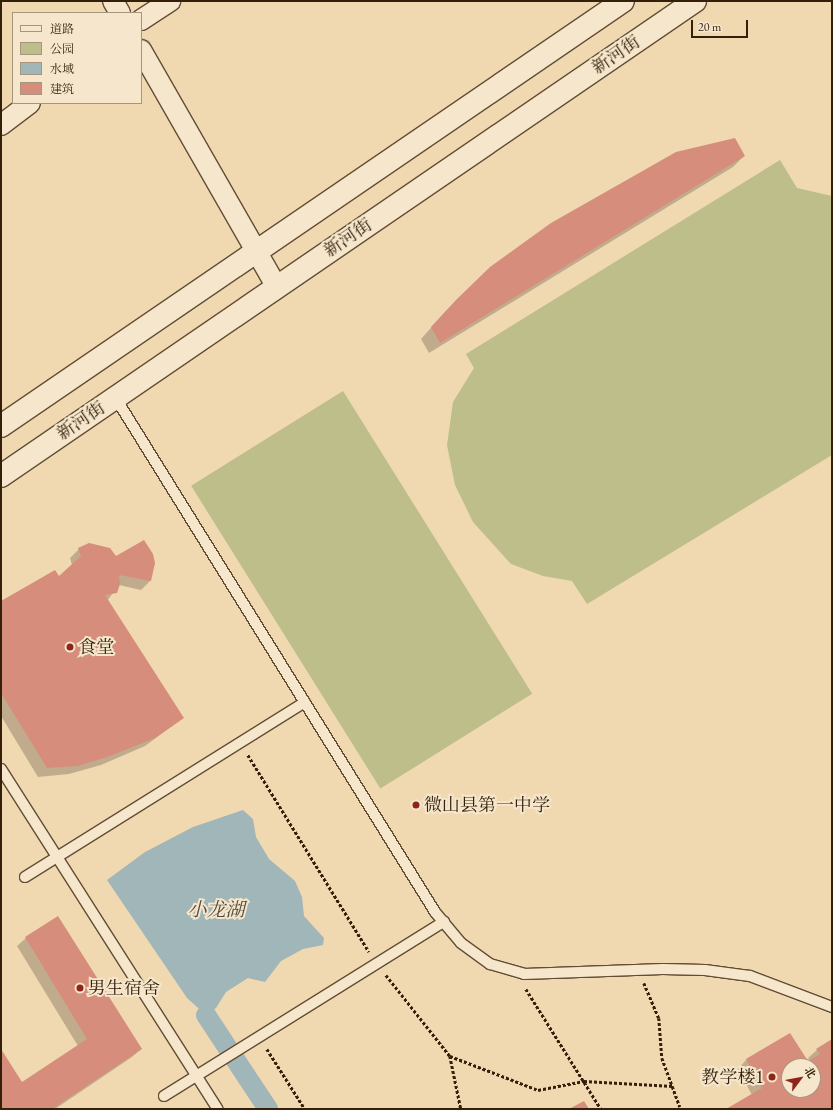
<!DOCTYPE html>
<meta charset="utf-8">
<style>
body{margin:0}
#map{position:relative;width:833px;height:1110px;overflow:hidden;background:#f0d8b1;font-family:"EB Garamond","Noto Serif SC",serif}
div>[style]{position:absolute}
.green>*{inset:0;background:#bdbe89;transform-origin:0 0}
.water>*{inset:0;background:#a1b6b8}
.shadow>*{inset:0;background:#0003}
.canal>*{height:20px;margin:-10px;padding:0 10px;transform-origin:10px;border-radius:10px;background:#a1b6b8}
.building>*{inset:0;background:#d68d7b}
.path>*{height:2.5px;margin-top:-1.25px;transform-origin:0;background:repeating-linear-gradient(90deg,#331f0a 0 3px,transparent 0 5px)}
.roads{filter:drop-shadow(1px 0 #624d34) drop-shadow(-1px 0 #624d34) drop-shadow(0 1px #624d34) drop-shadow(0 -1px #624d34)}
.lane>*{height:10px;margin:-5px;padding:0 5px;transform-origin:5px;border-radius:5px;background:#f5e6cc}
.street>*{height:20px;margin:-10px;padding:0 10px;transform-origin:10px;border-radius:10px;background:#f5e6cc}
.secondary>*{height:22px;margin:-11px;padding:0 11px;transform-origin:11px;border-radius:11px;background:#f5e6cc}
.dots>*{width:11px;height:11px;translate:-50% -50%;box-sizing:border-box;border:2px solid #f5e6cc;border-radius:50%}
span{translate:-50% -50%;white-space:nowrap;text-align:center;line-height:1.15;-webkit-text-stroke:4px #f5e6cc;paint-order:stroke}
.street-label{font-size:18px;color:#331f0a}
.poi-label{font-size:18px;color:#331f0a}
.left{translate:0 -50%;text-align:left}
.right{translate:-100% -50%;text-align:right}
.water-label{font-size:19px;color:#544c3e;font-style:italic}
.frame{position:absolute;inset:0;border:2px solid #331f0a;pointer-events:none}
.legend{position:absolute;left:12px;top:12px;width:130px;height:92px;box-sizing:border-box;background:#f5e6cc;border:1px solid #a7967e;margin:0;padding:5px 7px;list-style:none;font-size:12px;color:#331f0a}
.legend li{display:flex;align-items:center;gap:8px;height:20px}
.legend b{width:20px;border:1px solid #a7967e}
.north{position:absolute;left:781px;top:1058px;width:40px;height:40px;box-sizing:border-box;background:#f5e6cc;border:1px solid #a7967e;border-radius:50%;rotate:58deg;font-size:11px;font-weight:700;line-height:16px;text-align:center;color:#331f0a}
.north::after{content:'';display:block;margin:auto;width:14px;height:18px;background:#8f2418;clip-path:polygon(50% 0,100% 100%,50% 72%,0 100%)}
.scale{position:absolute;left:691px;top:20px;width:57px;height:18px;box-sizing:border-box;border:2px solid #331f0a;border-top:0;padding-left:5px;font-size:12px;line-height:14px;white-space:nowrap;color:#331f0a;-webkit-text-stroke:3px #f5e6cc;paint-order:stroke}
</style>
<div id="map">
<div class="green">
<i style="clip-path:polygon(780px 160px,797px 188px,832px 196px,832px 455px,587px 604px,572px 581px,543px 576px,511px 564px,473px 522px,455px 485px,447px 445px,453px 402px,474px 368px,466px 354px)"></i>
<i style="left:343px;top:391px;width:357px;height:179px;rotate:58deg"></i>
</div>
<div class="water">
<i style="clip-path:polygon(243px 810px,253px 819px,256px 837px,269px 859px,295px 881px,302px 897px,304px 916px,324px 938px,323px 945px,303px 949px,281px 961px,265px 982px,248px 978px,226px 992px,216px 1008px,206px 1015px,187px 998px,107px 880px,145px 852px,193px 827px)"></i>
</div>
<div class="shadow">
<i style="clip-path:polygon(744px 156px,733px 167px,429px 353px,421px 339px,445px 312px)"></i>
<i style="clip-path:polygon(79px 549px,154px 563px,150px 581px,141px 590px,119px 585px,107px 601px,183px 718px,145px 746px,101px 765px,69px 774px,38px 777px,1px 716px,1px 602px,59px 577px,72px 565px,70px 558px)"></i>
<i style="clip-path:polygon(26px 938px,141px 1049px,132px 1057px,55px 1109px,1px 1109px,1px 1051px,22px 1083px,78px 1046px,17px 946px)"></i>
<i style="clip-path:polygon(evenodd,789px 1035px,808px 1063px,811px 1061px,808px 1058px,817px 1050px,832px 1040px,832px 1109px,728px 1109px,752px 1095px,738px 1069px,746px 1060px,789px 1035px,789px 1066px,813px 1066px,813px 1090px,789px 1090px,789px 1066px)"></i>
</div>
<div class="canal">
<i style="left:206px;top:1015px;width:113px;rotate:56.6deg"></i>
</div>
<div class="building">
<i style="clip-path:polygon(735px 138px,745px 156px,440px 343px,431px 327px,456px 300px,490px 267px,551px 223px,676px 152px)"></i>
<i style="clip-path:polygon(144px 540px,153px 554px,155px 563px,151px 581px,119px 575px,120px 584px,117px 593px,105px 595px,184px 718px,155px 738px,110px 756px,78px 766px,47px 768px,1px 693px,1px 601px,55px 570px,59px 576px,81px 556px,78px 548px,89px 543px,110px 548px,116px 556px)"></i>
<i style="clip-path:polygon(58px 916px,142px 1049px,52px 1109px,1px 1109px,1px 1049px,22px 1082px,87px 1039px,25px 937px)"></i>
<i style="clip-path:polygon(evenodd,790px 1033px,808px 1061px,820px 1054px,816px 1049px,832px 1039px,832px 1109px,726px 1109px,762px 1088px,746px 1059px,790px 1033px,789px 1066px,813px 1066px,813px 1090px,789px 1090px,789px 1066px)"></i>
<i style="clip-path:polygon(584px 1101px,589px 1109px,569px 1109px)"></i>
</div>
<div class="path">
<i style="left:248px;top:755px;width:231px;rotate:58.4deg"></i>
<i style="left:386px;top:975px;width:103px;rotate:51.7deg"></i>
<i style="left:450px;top:1056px;width:94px;rotate:21.1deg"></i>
<i style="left:538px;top:1090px;width:47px;rotate:-11.1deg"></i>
<i style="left:584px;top:1081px;width:89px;rotate:3.2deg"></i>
<i style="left:644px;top:983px;width:38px;rotate:67deg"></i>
<i style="left:659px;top:1018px;width:40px;rotate:85.7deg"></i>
<i style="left:662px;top:1058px;width:52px;rotate:69.8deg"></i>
<i style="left:526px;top:989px;width:142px;rotate:58deg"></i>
<i style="left:267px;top:1049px;width:71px;rotate:57.7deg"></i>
<i style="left:450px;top:1056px;width:54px;rotate:78.3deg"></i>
</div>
<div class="roads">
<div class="lane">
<i style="left:115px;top:397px;width:606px;rotate:58.14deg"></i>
<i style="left:435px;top:912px;width:40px;rotate:50deg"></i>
<i style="left:461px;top:943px;width:36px;rotate:36deg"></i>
<i style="left:490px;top:964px;width:35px;rotate:16deg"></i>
<i style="left:524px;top:974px;width:139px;rotate:-2.1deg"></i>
<i style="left:663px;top:969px;width:42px;rotate:1.4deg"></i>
<i style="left:705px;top:970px;width:45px;rotate:7.6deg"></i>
<i style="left:750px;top:976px;width:88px;rotate:20.7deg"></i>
<i style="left:1px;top:769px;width:403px;rotate:57.5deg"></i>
<i style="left:25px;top:877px;width:330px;rotate:-32deg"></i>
<i style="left:164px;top:1096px;width:330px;rotate:-31.9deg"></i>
</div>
<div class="street">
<i style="left:113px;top:1px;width:14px;rotate:60deg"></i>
<i style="left:141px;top:20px;width:35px;rotate:-33deg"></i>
<i style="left:141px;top:50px;width:273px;rotate:60.2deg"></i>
<i style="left:1px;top:125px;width:36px;rotate:-37deg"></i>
</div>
<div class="secondary">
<i style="left:1px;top:426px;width:753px;rotate:-34.34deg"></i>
<i style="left:1px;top:476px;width:841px;rotate:-34.39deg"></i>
</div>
</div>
<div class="dots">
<i style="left:70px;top:647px;background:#8f2418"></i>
<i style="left:416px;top:805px;background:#8f2418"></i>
<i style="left:80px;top:988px;background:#8f2418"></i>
<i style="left:772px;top:1077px;background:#8f2418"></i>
</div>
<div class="street-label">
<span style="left:616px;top:55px;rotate:-34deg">新河街</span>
<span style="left:348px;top:238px;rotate:-34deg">新河街</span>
<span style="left:81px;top:421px;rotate:-34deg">新河街</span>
</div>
<div class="poi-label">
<span class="left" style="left:78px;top:647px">食堂</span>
<span class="left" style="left:424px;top:805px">微山县第一中学</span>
<span class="left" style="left:88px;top:988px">男生宿舍</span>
<span class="right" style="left:764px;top:1077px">教学楼1</span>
</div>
<div class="water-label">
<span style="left:216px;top:910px">小龙湖</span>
</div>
<div class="frame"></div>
<ul class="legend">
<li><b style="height:5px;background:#f5e6cc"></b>道路</li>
<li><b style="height:11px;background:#bdbe89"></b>公园</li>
<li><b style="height:11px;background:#a1b6b8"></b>水域</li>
<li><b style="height:11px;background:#d68d7b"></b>建筑</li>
</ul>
<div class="north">北</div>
<div class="scale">20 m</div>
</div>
